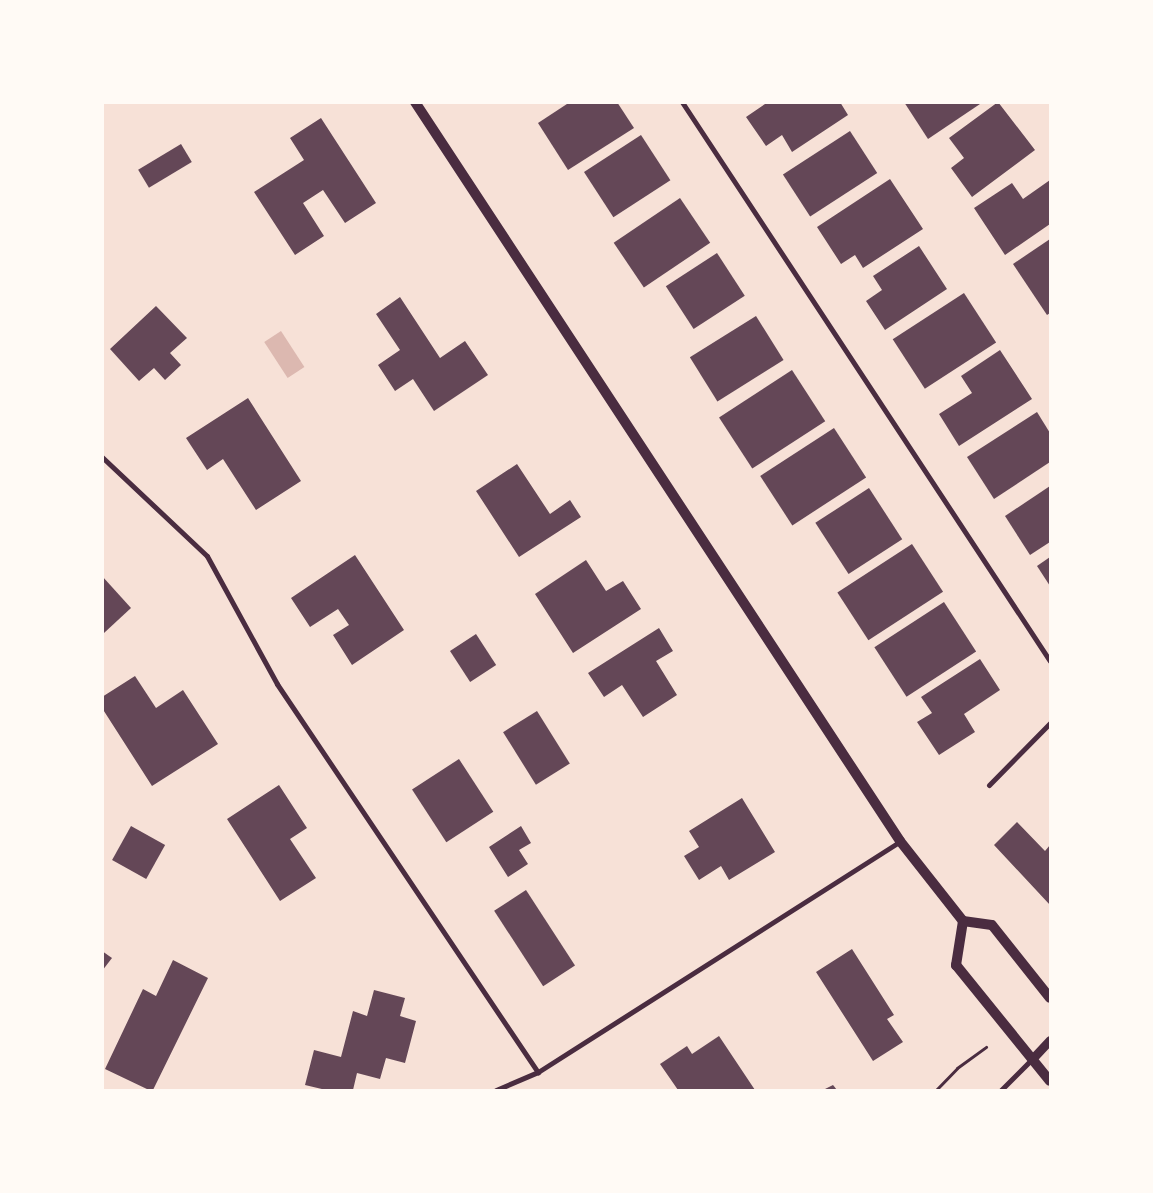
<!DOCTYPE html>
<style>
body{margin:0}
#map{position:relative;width:1153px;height:1193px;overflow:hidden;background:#f7e1d7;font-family:Raleway,sans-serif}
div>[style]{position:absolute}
.water>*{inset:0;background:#dcb8b0;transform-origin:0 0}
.building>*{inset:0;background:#644757;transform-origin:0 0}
.path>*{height:3px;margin:-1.5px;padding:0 1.5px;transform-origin:1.5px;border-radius:1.5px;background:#4a2c40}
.minor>*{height:5px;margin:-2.5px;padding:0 2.5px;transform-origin:2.5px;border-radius:2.5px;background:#4a2c40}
.tertiary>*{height:9px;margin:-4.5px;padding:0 4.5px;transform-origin:4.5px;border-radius:4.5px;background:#4a2c40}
.secondary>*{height:10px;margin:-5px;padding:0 5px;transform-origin:5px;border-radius:5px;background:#4a2c40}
span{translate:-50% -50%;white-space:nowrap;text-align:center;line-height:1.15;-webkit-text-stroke:4px #fffaf5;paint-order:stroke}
.frame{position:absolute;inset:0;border:104px solid #fffaf5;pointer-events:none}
</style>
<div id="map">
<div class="water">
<i style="left:281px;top:331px;width:43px;height:20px;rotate:57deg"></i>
</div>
<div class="building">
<i style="clip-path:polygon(570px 102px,617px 102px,634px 128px,568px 170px,538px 123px)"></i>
<i style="clip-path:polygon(768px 102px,840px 102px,848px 115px,792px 152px,782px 135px,766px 146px,746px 117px)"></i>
<i style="clip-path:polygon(904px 102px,983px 102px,928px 139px)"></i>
<i style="clip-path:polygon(998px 102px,1035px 150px,972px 197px,951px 168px,964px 158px,949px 138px)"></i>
<i style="clip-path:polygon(321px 118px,376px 203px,345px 223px,323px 190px,303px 203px,324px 236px,295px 255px,254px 192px,304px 160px,290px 138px)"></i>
<i style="left:850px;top:131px;width:50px;height:80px;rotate:57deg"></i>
<i style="left:641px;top:135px;width:54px;height:68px;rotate:57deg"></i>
<i style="left:181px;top:144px;width:21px;height:50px;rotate:59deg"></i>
<i style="clip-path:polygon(890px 179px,923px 229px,863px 268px,855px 255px,841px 264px,817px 227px)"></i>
<i style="clip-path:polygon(1050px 180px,1050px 224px,1005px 255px,974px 208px,1012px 183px,1023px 199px)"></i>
<i style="left:680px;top:198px;width:54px;height:80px;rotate:56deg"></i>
<i style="clip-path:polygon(1050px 239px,1050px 313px,1047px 315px,1013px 264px)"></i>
<i style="clip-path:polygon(919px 246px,947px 289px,885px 330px,866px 301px,882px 290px,873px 276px)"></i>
<i style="left:717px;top:253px;width:51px;height:61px;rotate:57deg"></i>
<i style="left:964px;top:293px;width:59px;height:85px;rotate:57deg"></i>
<i style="clip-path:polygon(400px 297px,440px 358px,465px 341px,488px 375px,434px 411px,413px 379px,395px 391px,378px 365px,400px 350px,376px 314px)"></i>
<i style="clip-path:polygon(156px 306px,187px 338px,170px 353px,181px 365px,165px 380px,154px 368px,139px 381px,110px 349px)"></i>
<i style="left:756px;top:316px;width:52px;height:78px;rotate:58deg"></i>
<i style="clip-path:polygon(1000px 350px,1032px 399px,959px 446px,939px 414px,972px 393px,961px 376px)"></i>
<i style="left:792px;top:370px;width:61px;height:87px;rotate:57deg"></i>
<i style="clip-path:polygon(248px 398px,301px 481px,256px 510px,223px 459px,207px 470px,186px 438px)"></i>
<i style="clip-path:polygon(1037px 412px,1050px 433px,1050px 462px,994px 499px,967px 457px)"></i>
<i style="left:834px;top:428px;width:59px;height:88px;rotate:57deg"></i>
<i style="clip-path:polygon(517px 464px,550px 514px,570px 500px,581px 517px,519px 557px,476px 491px)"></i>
<i style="clip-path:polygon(1050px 486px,1050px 542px,1030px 555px,1005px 516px)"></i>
<i style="left:869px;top:488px;width:61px;height:64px;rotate:57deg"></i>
<i style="left:912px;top:544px;width:57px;height:89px;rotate:57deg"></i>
<i style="clip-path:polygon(355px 555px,404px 630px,352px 665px,333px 635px,349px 625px,338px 609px,310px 627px,291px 598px)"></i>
<i style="clip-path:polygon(1050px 557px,1050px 586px,1037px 566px)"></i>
<i style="clip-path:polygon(586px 560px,606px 591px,623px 581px,641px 609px,573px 653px,535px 594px)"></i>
<i style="clip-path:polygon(102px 576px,131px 608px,104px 633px,102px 631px)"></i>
<i style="left:944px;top:602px;width:59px;height:83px;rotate:57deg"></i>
<i style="clip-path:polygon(659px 628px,673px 651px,656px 661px,677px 695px,643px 717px,622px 685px,604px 697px,588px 673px)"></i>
<i style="left:476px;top:634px;width:37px;height:31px;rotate:57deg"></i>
<i style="clip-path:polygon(980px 659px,1000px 690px,964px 714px,975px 732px,939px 755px,917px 722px,932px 713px,921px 697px)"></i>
<i style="clip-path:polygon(135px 676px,156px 708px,183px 690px,218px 744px,152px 786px,102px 708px,102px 697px)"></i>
<i style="left:537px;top:711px;width:62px;height:40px;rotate:58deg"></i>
<i style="left:459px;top:759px;width:63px;height:56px;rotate:57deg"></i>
<i style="clip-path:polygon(279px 785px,307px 828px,290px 839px,316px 878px,280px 901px,227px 819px)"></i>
<i style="clip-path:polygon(742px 798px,775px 852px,729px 880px,721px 866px,699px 880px,684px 856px,699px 847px,689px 831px)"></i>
<i style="clip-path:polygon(1017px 822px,1045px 851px,1050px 845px,1050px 905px,994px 845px)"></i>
<i style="left:131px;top:826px;width:39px;height:39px;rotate:29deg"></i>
<i style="clip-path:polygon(521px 826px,531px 843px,519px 850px,528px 864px,508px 877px,489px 847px)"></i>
<i style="left:526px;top:890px;width:90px;height:38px;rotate:57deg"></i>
<i style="clip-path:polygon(852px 949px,894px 1015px,887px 1019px,903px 1042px,873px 1061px,816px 972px)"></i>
<i style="clip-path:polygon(102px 951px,112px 958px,102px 971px)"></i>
<i style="clip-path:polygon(173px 960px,208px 978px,153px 1090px,149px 1090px,105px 1069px,143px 989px,156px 996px)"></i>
<i style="clip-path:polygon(374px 990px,405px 998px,400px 1016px,416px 1021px,405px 1063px,386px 1058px,380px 1079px,357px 1073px,353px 1090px,326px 1090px,305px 1085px,314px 1050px,341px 1057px,353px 1011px,367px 1016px)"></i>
<i style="clip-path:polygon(719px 1036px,755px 1090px,678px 1090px,660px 1064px,687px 1046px,692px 1054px)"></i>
<i style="clip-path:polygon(833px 1085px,837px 1090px,823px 1090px)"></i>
</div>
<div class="path">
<i style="left:936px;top:1090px;width:30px;rotate:-46deg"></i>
<i style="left:957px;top:1068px;width:36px;rotate:-36deg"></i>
</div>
<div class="minor">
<i style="left:682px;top:102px;width:669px;rotate:56.64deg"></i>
<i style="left:102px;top:457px;width:144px;rotate:43.3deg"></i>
<i style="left:207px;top:556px;width:146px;rotate:61.3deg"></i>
<i style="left:277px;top:684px;width:468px;rotate:56.1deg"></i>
<i style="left:989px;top:785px;width:87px;rotate:-45.5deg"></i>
<i style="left:496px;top:1090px;width:46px;rotate:-23.2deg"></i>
<i style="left:538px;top:1072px;width:429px;rotate:-32.5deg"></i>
<i style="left:1001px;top:1090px;width:44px;rotate:-45deg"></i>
</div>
<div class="tertiary">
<i style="left:1032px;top:1059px;width:26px;rotate:-47deg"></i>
</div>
<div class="secondary">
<i style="left:415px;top:102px;width:884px;rotate:56.72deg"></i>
<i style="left:900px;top:841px;width:102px;rotate:51.8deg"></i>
<i style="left:963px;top:921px;width:29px;rotate:8deg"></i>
<i style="left:992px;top:925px;width:93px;rotate:51.5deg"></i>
<i style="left:963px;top:921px;width:45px;rotate:99deg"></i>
<i style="left:956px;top:965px;width:149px;rotate:51deg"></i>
</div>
<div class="frame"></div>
</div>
